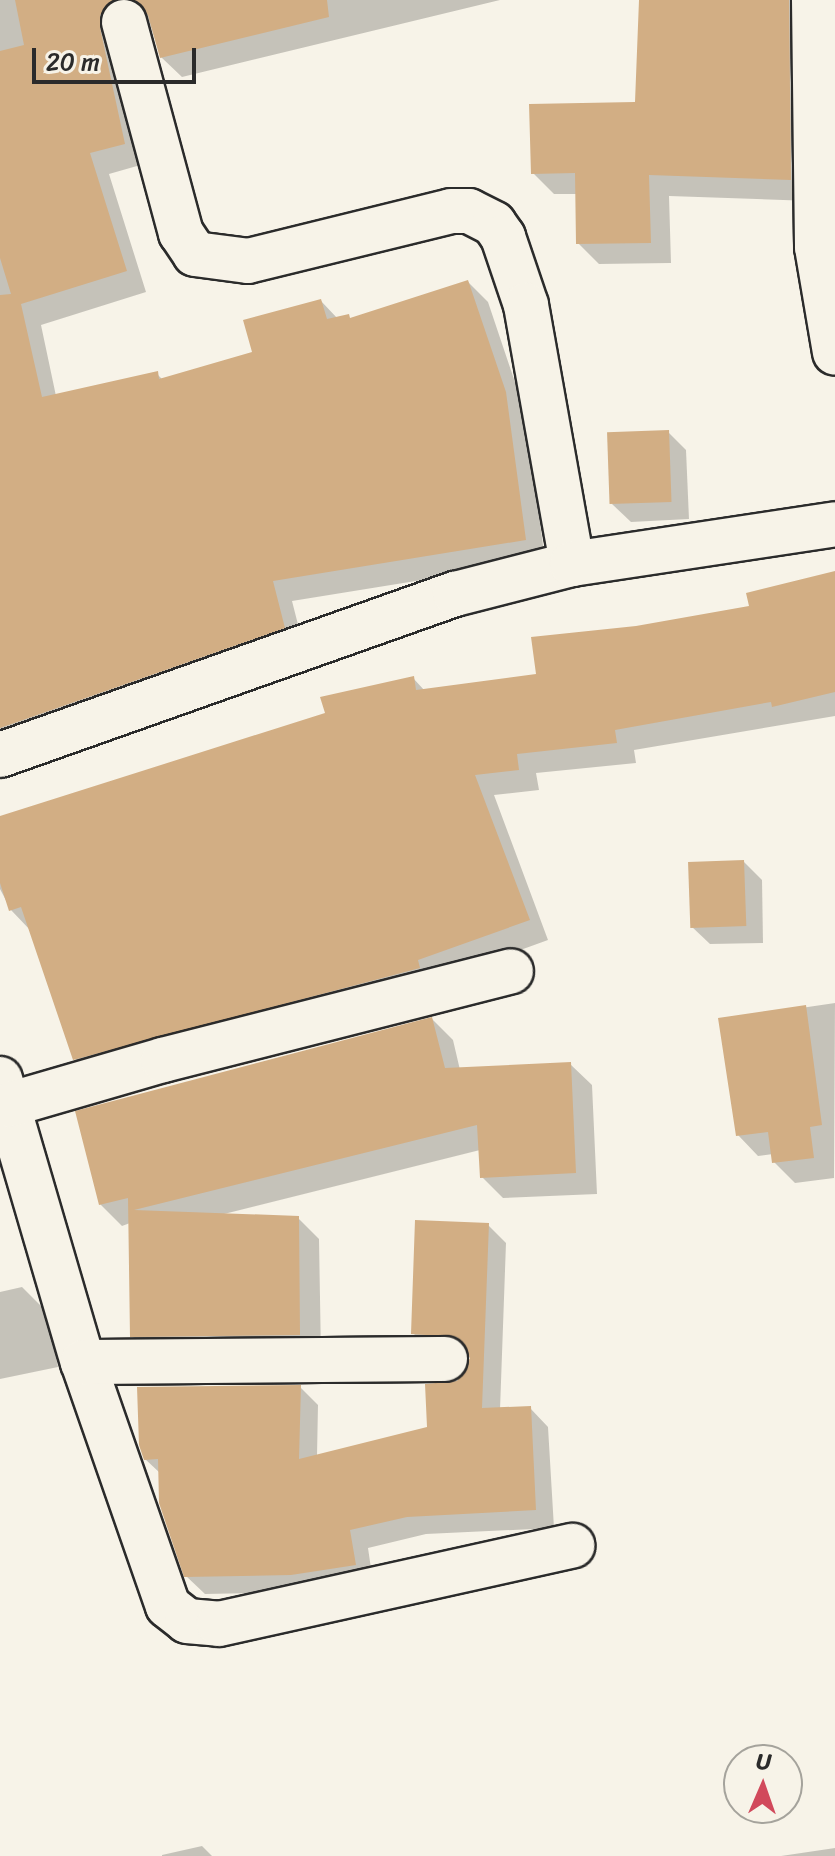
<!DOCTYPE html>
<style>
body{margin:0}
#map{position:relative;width:835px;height:1856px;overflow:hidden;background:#f7f3e8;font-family:Sriracha,sans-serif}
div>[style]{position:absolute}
.shadow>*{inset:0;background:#0003}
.building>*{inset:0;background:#d2ae84;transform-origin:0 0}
.roads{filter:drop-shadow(2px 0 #2b2b2b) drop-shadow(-2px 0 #2b2b2b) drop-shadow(0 2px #2b2b2b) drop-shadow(0 -2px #2b2b2b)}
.minor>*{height:44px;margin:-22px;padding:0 22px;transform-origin:22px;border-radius:22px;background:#f7f3e8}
span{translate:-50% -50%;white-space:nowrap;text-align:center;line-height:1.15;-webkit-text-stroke:6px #f7f3e8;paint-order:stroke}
.north{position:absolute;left:723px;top:1744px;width:80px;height:80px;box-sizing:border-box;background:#f7f3e8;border:2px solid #a5a39c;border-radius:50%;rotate:2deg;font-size:22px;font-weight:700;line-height:32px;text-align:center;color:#2b2b2b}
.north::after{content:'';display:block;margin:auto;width:28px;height:36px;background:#d1495b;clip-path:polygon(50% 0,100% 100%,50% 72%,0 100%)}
.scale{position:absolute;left:32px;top:48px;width:164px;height:36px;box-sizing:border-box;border:4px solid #2b2b2b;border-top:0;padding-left:10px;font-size:24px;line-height:28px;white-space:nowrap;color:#2b2b2b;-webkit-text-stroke:6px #f7f3e8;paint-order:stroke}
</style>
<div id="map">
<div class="shadow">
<i style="clip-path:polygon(0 0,500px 0,182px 77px,161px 57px,148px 18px,127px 24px,144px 164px,109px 174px,146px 292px,41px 325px,56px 396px,157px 374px,163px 380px,254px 353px,321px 301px,338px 319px,352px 320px,468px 282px,488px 302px,525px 412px,545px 560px,292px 601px,304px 648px,0 754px)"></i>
<i style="clip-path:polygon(641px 0,811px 0,811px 201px,669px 196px,671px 263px,599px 264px,578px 243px,577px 194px,554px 194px,533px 173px,637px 104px)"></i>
<i style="clip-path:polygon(668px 432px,686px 450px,689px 519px,631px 522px,612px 504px)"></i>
<i style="clip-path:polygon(835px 573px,835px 716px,634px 750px,636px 763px,536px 773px,539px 790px,494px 795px,548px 940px,437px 980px,95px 1079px,75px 1059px,31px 931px,11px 910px,0 889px,0 818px,327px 715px,413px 678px,425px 691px,538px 676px,636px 628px,751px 608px)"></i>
<i style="clip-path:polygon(744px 862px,762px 880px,763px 943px,710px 944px,691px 926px)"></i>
<i style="clip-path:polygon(835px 1003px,834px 1178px,795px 1183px,774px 1162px,773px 1154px,758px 1156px,738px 1135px,720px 1020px)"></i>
<i style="clip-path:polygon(432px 1019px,453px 1040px,460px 1070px,570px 1064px,592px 1085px,597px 1194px,503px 1198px,482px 1177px,480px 1150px,224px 1214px,298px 1218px,319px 1239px,321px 1356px,153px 1357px,132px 1336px,130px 1223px,122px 1226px,100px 1204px)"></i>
<i style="clip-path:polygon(488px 1225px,506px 1243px,500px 1410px,530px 1408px,548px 1427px,554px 1528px,426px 1534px,368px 1548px,373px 1582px,310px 1592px,205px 1594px,186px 1576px,160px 1473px,145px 1459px,300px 1387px,318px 1405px,317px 1456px,429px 1429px,472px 1358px,432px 1352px,413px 1333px)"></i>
<i style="clip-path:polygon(22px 1287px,47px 1312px,58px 1367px,0 1379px,0 1292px)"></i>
<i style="clip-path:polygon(202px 1846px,212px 1856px,162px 1856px,162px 1855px)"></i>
<i style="clip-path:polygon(835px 1848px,835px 1856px,781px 1856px)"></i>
</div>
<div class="building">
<i style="clip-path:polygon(15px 0,114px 0,100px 15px,100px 28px,125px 144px,90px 153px,127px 271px,21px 304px,42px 397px,158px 371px,159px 379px,252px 352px,243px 320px,321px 299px,327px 319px,349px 314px,350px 318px,468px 280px,506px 392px,526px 540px,273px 581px,285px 628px,0 728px,0 295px,11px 294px,0 258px,0 51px,24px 45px)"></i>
<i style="clip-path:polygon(134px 0,327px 0,329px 17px,160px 58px,148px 15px)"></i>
<i style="clip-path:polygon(639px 0,789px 0,791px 180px,649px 175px,651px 243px,576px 244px,575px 173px,531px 174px,529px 104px,635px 102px)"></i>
<i style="left:669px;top:430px;width:72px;height:62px;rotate:88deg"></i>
<i style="clip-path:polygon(835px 571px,835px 692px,772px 707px,771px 702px,615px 730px,617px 743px,517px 754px,519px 770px,475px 775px,530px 920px,418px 960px,420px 968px,73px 1060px,21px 907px,9px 911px,0 883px,0 816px,325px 713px,320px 697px,414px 676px,416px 690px,536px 674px,531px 637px,636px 626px,749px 606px,746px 593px)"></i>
<i style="left:744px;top:860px;width:66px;height:56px;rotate:88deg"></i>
<i style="clip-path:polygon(806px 1005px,822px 1125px,810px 1127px,814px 1158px,772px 1163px,768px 1132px,736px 1136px,718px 1018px)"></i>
<i style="clip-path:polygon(432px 1017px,445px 1068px,571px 1062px,576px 1173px,480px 1178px,477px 1125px,134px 1210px,299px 1216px,300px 1335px,130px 1337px,128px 1198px,99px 1205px,75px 1111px)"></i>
<i style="clip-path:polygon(415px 1220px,489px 1223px,482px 1408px,531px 1406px,536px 1510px,407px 1517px,350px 1530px,356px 1565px,291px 1575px,184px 1577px,159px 1503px,158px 1459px,144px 1460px,139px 1445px,137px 1387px,301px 1385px,299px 1459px,427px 1427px,425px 1384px,457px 1381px,470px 1358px,457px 1337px,411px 1334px)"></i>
</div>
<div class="roads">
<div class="minor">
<i style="left:814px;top:0;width:247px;rotate:89.3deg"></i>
<i style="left:817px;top:247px;width:107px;rotate:80.3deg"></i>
<i style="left:124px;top:22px;width:219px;rotate:74.9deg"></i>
<i style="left:181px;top:233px;width:25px;rotate:56deg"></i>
<i style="left:195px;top:254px;width:53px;rotate:7.5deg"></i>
<i style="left:248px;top:261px;width:209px;rotate:-13.8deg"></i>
<i style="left:451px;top:211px;width:18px"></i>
<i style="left:469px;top:211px;width:28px;rotate:27deg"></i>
<i style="left:494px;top:224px;width:16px;rotate:55deg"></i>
<i style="left:503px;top:237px;width:72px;rotate:71.3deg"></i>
<i style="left:526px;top:305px;width:263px;rotate:79.9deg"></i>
<i style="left:0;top:755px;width:483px;rotate:-19.5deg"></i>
<i style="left:455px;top:594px;width:121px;rotate:-14.4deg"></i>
<i style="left:572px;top:564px;width:266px;rotate:-8.6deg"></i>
<i style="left:0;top:1079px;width:295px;rotate:73.7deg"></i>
<i style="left:83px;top:1362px;width:258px;rotate:70.8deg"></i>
<i style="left:168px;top:1606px;width:24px;rotate:38deg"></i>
<i style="left:187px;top:1621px;width:32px;rotate:5deg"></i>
<i style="left:219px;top:1624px;width:362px;rotate:-12.5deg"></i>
<i style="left:8px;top:1105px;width:161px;rotate:-16.2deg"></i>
<i style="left:163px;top:1060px;width:359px;rotate:-14.3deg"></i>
<i style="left:83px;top:1362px;width:362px;rotate:-0.5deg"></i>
</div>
</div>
<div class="north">U</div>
<div class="scale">20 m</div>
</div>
